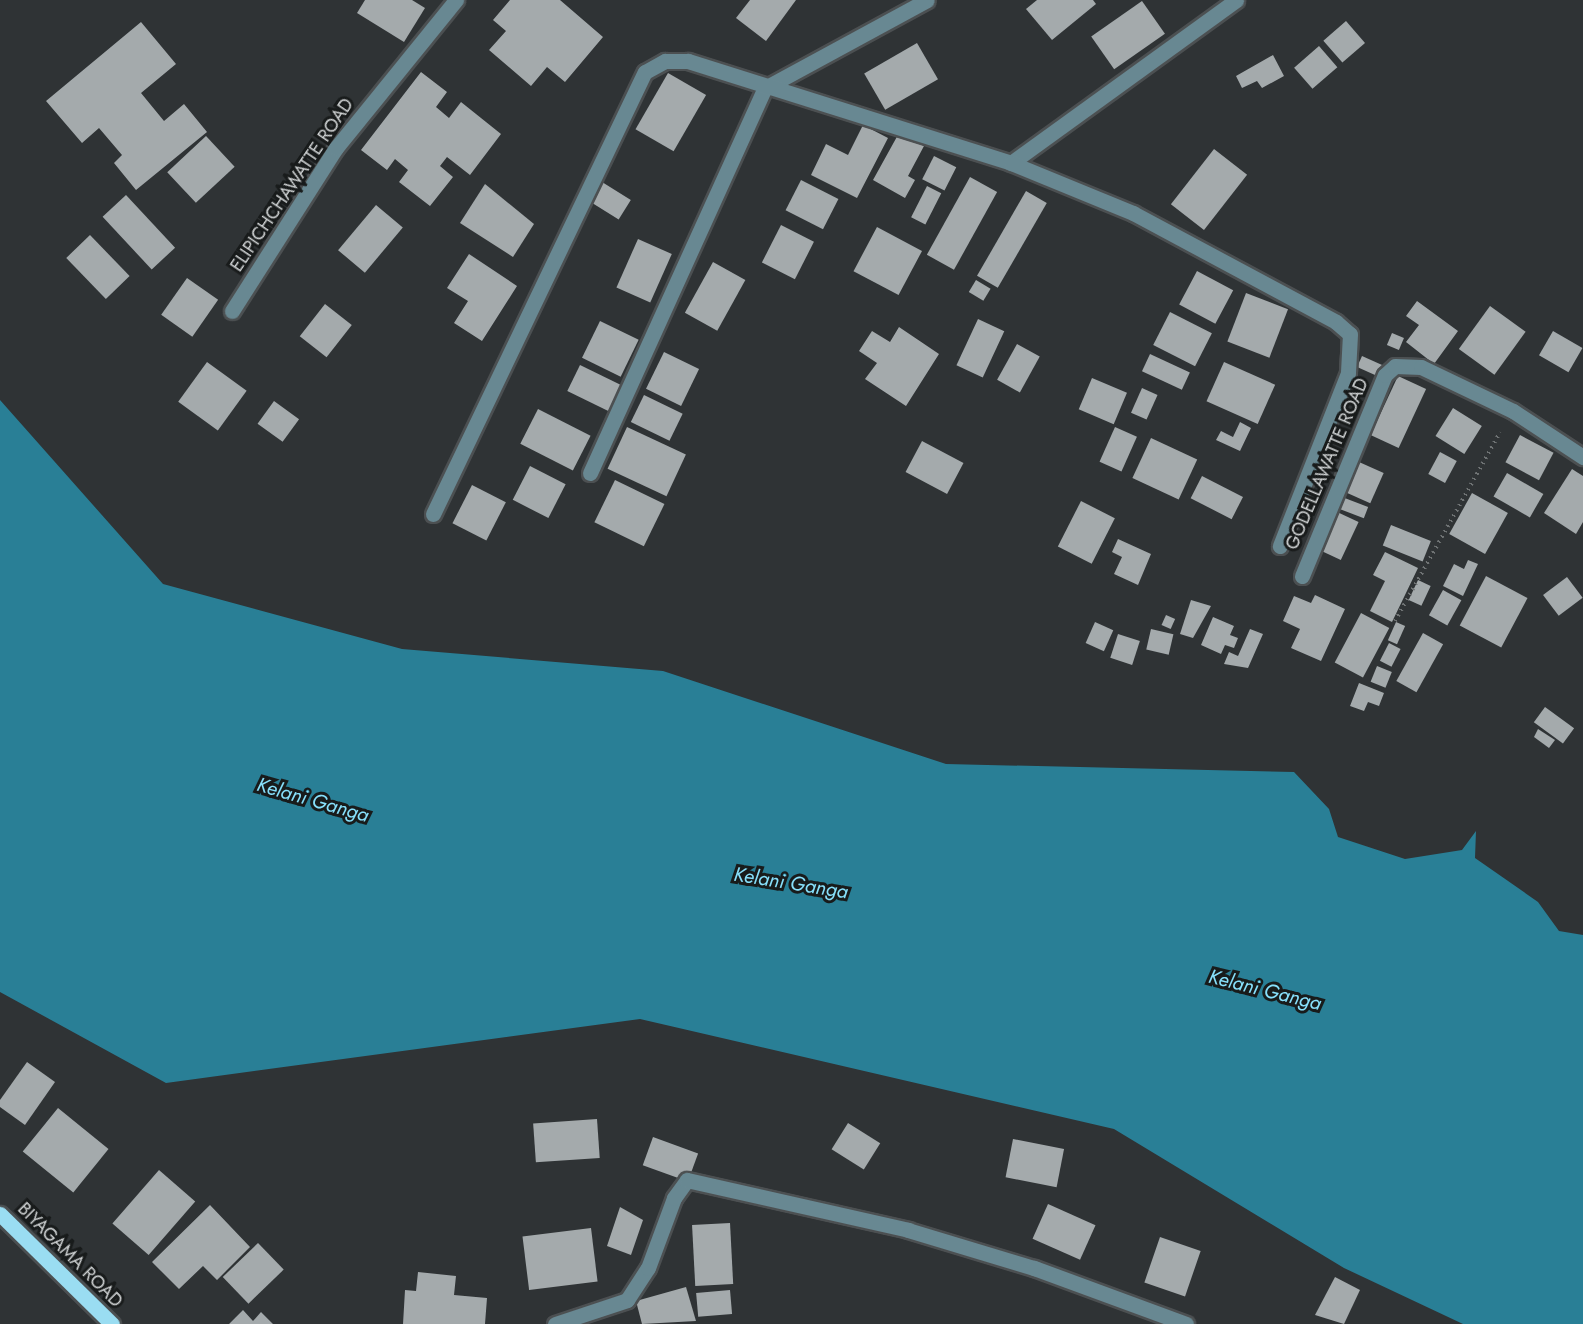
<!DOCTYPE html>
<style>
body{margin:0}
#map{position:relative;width:1583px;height:1324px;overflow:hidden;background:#2f3335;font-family:Jost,sans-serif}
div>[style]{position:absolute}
.water>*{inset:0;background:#297f96}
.building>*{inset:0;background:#a4aaac;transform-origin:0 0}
.path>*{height:4px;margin-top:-2px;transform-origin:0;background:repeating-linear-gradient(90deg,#6f7374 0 1.5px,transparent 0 6px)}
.roads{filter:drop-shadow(2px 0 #4c5052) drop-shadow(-2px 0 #4c5052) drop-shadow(0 2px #4c5052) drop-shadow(0 -2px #4c5052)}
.minor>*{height:15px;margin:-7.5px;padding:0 7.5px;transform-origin:7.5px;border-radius:7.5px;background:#688892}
.major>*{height:15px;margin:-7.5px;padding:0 7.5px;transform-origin:7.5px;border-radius:7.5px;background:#9addf2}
span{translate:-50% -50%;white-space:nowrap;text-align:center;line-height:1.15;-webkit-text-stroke:6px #181b1b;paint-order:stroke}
.street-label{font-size:18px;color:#d0d3d4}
.water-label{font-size:20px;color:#87e0fb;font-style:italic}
</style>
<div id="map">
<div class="water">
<i style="clip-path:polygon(0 400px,163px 584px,402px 649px,663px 671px,946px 764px,1294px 772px,1329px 809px,1338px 837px,1405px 859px,1462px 850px,1476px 831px,1475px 858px,1538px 902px,1559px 931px,1583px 935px,1583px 1324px,1463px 1324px,1344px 1268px,1114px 1129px,640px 1019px,166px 1083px,0 992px)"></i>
</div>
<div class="building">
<i style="clip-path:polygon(365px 0,412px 0,425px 8px,404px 42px,357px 13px)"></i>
<i style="clip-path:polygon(510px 0,560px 0,603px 37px,565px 82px,547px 67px,531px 86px,489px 50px,506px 31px,493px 20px)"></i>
<i style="clip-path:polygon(750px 0,796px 0,766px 41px,736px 18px)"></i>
<i style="clip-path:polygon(1037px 0,1093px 0,1096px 4px,1052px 40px,1026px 9px)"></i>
<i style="left:1142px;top:1px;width:40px;height:62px;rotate:55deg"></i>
<i style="left:1346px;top:21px;width:29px;height:30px;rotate:49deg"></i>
<i style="clip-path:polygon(141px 22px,176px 64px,141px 93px,164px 121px,184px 104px,207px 132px,136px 190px,114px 163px,122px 155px,99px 128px,82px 143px,46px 101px)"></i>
<i style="left:917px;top:43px;width:42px;height:61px;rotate:60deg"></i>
<i style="left:1319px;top:46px;width:28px;height:33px;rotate:49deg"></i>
<i style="clip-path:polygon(1273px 55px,1284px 76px,1262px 88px,1257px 81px,1242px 88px,1236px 76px)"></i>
<i style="clip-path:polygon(421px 72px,447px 92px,436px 107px,449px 118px,461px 102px,501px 134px,470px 175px,447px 157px,440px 166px,453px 177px,430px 206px,399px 182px,408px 170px,395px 159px,387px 170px,361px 150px)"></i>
<i style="left:668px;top:73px;width:44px;height:65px;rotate:30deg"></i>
<i style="clip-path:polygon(863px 125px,888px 138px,857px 198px,811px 175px,826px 144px,848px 155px)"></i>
<i style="clip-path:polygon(899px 133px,924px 146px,908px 176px,915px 180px,905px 198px,873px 180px)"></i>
<i style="left:206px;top:136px;width:42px;height:53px;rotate:47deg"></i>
<i style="left:1214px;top:149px;width:42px;height:70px;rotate:38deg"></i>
<i style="left:934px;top:156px;width:25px;height:26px;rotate:27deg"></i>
<i style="left:970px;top:177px;width:31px;height:89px;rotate:29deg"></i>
<i style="left:801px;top:180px;width:42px;height:34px;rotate:27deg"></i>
<i style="left:602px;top:182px;width:34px;height:23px;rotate:32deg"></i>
<i style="clip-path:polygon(485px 184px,534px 224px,513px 257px,460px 223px)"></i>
<i style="left:927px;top:186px;width:16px;height:35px;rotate:27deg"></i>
<i style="left:1026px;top:191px;width:24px;height:98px;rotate:30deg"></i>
<i style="left:126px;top:195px;width:72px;height:32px;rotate:47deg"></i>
<i style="left:376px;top:205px;width:35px;height:59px;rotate:40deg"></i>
<i style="left:781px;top:225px;width:37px;height:42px;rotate:27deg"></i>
<i style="left:877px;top:227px;width:51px;height:50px;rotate:28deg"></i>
<i style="left:90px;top:235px;width:57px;height:33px;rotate:46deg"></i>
<i style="left:638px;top:239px;width:37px;height:53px;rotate:24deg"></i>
<i style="clip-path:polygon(469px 254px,517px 286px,482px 341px,454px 323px,468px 301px,447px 288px)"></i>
<i style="left:713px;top:262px;width:37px;height:58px;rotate:29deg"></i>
<i style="left:1197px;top:271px;width:41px;height:38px;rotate:28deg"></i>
<i style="left:187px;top:278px;width:38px;height:45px;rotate:35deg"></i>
<i style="left:976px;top:280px;width:17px;height:14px;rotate:31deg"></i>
<i style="left:1246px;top:293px;width:45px;height:52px;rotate:21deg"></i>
<i style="clip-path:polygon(1417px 301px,1458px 331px,1434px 364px,1406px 342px,1419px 325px,1406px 316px)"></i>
<i style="left:325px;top:304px;width:34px;height:41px;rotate:38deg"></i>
<i style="left:1490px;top:306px;width:44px;height:53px;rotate:36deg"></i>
<i style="left:1170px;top:312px;width:47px;height:37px;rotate:27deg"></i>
<i style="left:978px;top:319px;width:29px;height:51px;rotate:25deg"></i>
<i style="left:600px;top:321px;width:43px;height:41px;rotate:26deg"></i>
<i style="clip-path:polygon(899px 327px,939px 354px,906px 406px,865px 379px,877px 363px,859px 351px,872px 331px,890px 342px)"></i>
<i style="left:1553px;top:331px;width:34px;height:28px;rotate:30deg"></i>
<i style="left:1392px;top:333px;width:13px;height:13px;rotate:23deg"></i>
<i style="left:1017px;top:344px;width:26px;height:41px;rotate:29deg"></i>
<i style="left:664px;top:352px;width:39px;height:41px;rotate:26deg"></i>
<i style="left:1150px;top:354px;width:44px;height:19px;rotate:25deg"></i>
<i style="left:1362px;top:356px;width:22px;height:12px;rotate:24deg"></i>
<i style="left:207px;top:362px;width:49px;height:49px;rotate:36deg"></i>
<i style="left:1224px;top:362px;width:56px;height:43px;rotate:24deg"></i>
<i style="left:580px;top:365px;width:49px;height:29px;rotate:26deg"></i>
<i style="left:1398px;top:376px;width:31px;height:65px;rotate:25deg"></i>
<i style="left:1092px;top:378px;width:38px;height:34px;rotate:23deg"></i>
<i style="left:1142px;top:388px;width:17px;height:27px;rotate:24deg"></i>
<i style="left:644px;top:395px;width:43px;height:30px;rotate:26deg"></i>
<i style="left:274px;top:401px;width:31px;height:28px;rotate:36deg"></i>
<i style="left:1453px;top:408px;width:34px;height:33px;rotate:32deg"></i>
<i style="left:538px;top:409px;width:59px;height:39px;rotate:27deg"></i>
<i style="clip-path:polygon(1240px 422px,1251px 428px,1240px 451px,1216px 440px,1221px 431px,1233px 437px)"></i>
<i style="left:627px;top:427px;width:65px;height:46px;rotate:25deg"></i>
<i style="left:1115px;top:427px;width:24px;height:38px;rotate:24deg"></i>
<i style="left:1520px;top:435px;width:38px;height:31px;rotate:28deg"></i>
<i style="left:1151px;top:438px;width:51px;height:44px;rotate:25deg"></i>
<i style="left:922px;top:441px;width:47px;height:35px;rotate:28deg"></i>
<i style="left:1440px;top:452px;width:19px;height:25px;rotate:28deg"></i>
<i style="left:1359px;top:462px;width:27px;height:33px;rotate:24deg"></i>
<i style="left:530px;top:466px;width:40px;height:38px;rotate:27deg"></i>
<i style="clip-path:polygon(1572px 469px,1583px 476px,1583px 522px,1576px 534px,1544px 513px)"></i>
<i style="left:1507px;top:473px;width:42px;height:27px;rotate:30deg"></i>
<i style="left:1202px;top:476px;width:46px;height:25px;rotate:27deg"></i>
<i style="left:615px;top:480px;width:55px;height:47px;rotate:26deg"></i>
<i style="left:472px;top:485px;width:38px;height:43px;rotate:27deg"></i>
<i style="left:1472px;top:493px;width:41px;height:47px;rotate:29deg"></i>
<i style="left:1342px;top:497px;width:28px;height:12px;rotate:21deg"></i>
<i style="left:1081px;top:501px;width:38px;height:51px;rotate:27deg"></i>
<i style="left:1335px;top:511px;width:26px;height:42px;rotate:25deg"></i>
<i style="left:1391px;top:525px;width:43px;height:22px;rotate:22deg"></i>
<i style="clip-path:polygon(1118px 539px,1151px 554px,1138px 585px,1114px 574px,1122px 557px,1112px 552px)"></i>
<i style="clip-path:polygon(1385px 552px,1418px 568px,1392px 622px,1370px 611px,1385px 581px,1373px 575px)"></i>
<i style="clip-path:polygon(1468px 560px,1478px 564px,1463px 596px,1443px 586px,1454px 564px,1464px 569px)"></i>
<i style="left:1486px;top:576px;width:47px;height:56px;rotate:28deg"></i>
<i style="left:1567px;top:577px;width:26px;height:30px;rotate:53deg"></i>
<i style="left:1418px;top:580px;width:14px;height:22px;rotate:25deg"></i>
<i style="left:1443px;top:590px;width:21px;height:29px;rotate:29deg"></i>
<i style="clip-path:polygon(1315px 595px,1345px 609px,1321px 661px,1291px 648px,1300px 629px,1283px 621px,1294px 596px,1311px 603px)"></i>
<i style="clip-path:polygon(1191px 600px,1211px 606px,1193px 638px,1180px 634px)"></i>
<i style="left:1361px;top:613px;width:32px;height:56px;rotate:28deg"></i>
<i style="left:1166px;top:615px;width:10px;height:11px;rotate:24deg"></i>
<i style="clip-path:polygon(1213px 617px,1234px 626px,1230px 635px,1238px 638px,1234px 648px,1225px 645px,1221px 654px,1201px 645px)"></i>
<i style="left:1095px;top:622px;width:20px;height:23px;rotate:24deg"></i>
<i style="left:1396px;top:622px;width:10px;height:20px;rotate:24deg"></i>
<i style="left:1151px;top:629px;width:23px;height:21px;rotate:13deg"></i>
<i style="clip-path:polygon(1250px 629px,1263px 634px,1248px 668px,1224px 664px,1229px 652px,1238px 656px)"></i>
<i style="left:1423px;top:633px;width:23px;height:55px;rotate:29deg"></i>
<i style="left:1118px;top:634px;width:23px;height:25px;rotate:18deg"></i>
<i style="left:1389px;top:643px;width:13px;height:20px;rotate:27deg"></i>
<i style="left:1377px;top:666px;width:16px;height:17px;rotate:22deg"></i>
<i style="clip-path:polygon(1359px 683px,1384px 693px,1379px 706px,1368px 702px,1364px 711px,1350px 706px)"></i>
<i style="left:1545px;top:707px;width:36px;height:19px;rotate:36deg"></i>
<i style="clip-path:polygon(1538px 729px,1555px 740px,1549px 748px,1534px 737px)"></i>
<i style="clip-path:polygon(27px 1062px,55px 1082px,25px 1125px,0 1107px,0 1100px)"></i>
<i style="left:58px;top:1108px;width:65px;height:56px;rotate:39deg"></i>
<i style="left:597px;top:1119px;width:39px;height:64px;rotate:86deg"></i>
<i style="left:848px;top:1123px;width:38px;height:31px;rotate:32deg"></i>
<i style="left:653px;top:1137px;width:48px;height:30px;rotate:20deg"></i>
<i style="left:1013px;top:1139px;width:52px;height:39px;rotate:11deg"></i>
<i style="left:159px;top:1170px;width:48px;height:71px;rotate:41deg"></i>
<i style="left:1048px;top:1204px;width:52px;height:38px;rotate:24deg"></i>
<i style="clip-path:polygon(210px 1205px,250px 1247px,217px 1280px,203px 1266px,179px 1289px,152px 1262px)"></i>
<i style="clip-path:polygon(620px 1207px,643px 1220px,631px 1255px,607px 1246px)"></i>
<i style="left:730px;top:1223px;width:61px;height:38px;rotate:87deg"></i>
<i style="left:591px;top:1228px;width:54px;height:69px;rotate:83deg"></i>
<i style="left:1160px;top:1237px;width:43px;height:48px;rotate:19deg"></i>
<i style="left:258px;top:1243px;width:37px;height:49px;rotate:46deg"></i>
<i style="clip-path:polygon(418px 1272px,456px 1276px,454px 1295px,487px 1298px,485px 1324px,403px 1324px,405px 1290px,416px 1291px)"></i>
<i style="clip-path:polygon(1335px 1277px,1360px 1290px,1344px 1324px,1315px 1315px)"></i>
<i style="clip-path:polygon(686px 1287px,696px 1321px,642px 1324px,636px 1301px)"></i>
<i style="left:730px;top:1290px;width:24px;height:34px;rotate:85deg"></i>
<i style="clip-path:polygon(243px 1310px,253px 1321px,261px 1312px,273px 1324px,229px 1324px)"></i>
</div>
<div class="path">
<i style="left:1395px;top:621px;width:216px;rotate:-60.9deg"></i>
</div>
<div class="roads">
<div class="minor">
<i style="left:765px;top:88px;width:184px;rotate:-28.5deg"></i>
<i style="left:1011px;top:163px;width:278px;rotate:-35.9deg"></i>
<i style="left:232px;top:311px;width:193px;rotate:-57.5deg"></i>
<i style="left:336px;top:148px;width:191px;rotate:-51deg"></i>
<i style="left:590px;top:473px;width:423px;rotate:-65.6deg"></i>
<i style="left:433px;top:514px;width:490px;rotate:-64.4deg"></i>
<i style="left:645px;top:72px;width:23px;rotate:-29deg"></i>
<i style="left:665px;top:61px;width:23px"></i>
<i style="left:688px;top:61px;width:339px;rotate:17.5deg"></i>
<i style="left:1011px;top:163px;width:132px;rotate:22.3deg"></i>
<i style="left:1133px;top:213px;width:230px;rotate:28.2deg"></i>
<i style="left:1336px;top:322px;width:18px;rotate:41deg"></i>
<i style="left:1350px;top:334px;width:39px;rotate:93deg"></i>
<i style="left:1348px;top:373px;width:186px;rotate:111.5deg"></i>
<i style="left:1302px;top:576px;width:217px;rotate:-67.6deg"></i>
<i style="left:1385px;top:375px;width:13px;rotate:-42deg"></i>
<i style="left:1395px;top:366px;width:26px;rotate:2deg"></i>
<i style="left:1421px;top:367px;width:102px;rotate:25.6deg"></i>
<i style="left:1513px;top:411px;width:84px;rotate:33.3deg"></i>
<i style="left:555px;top:1324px;width:76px;rotate:-18.4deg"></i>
<i style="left:627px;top:1300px;width:38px;rotate:-57deg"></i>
<i style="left:648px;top:1268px;width:75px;rotate:-69.6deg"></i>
<i style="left:674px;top:1198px;width:22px;rotate:-54deg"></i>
<i style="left:687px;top:1180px;width:227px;rotate:12.7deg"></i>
<i style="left:908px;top:1230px;width:132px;rotate:16.8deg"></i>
<i style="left:1034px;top:1268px;width:162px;rotate:20.2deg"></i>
</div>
<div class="major">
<i style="left:0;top:1214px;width:157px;rotate:44.5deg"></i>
</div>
</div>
<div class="street-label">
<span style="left:292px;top:185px;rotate:-56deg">ELIPICHCHAWATTE ROAD</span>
<span style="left:1327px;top:464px;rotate:-67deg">GODELLAWATTE ROAD</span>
<span style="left:70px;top:1255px;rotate:45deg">BIYAGAMA ROAD</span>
</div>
<div class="water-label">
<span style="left:313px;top:800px;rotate:16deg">Kelani Ganga</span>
<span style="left:791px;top:883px;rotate:9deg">Kelani Ganga</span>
<span style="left:1265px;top:990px;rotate:14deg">Kelani Ganga</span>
</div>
</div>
